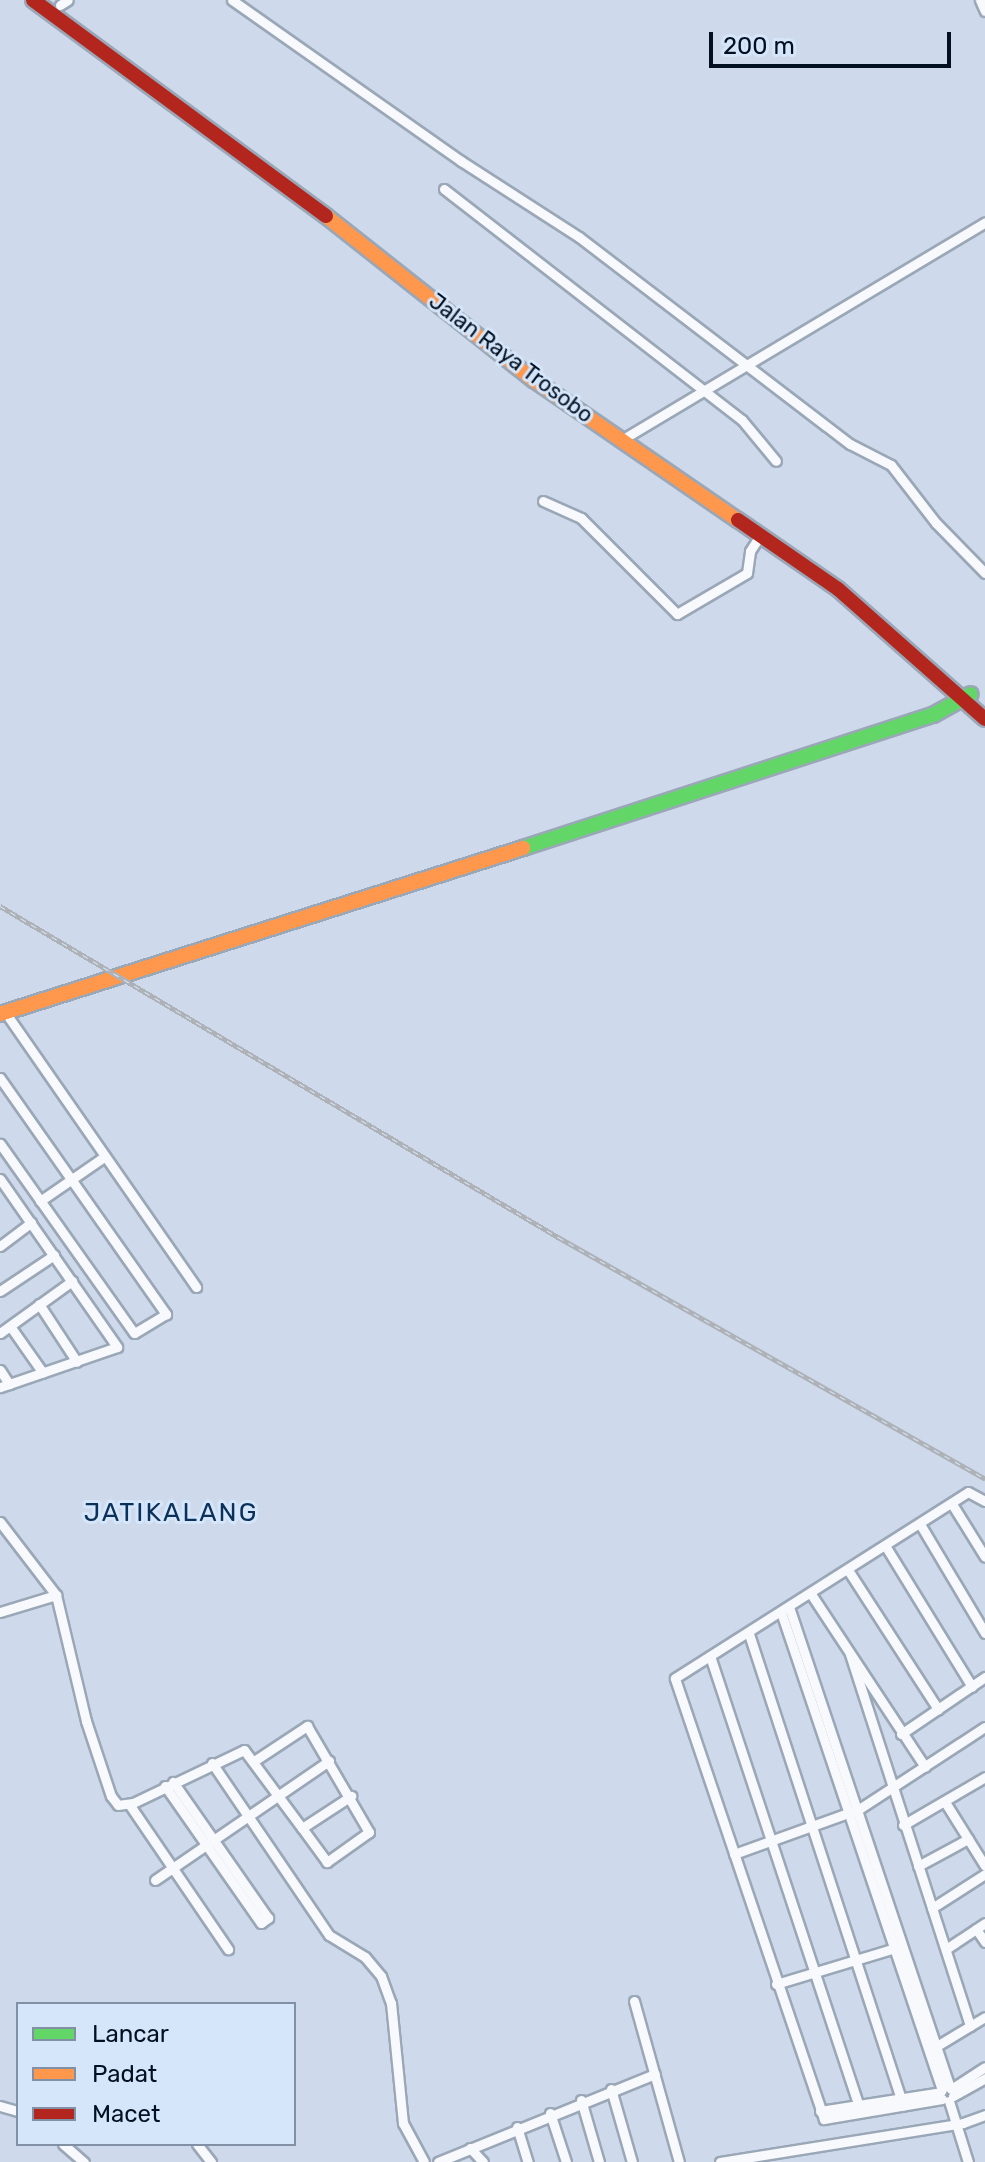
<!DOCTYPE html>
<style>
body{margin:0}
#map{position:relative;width:985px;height:2162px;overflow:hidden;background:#cedaeb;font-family:Rubik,sans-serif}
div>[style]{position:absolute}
.roads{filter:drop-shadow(2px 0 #9aa7b7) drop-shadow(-2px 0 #9aa7b7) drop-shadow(0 2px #9aa7b7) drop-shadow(0 -2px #9aa7b7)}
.street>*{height:9px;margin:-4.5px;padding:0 4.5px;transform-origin:4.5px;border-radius:4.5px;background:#f8f9fc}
.fast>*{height:14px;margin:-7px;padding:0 7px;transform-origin:7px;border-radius:7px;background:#63d668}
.slow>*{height:14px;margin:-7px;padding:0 7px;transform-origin:7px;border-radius:7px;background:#ff974d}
.jam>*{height:14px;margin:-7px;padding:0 7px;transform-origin:7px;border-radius:7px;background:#b3261e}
.rail>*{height:5px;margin-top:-2.5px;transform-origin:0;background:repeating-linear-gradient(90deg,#d5e6fb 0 6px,#aeb1b6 0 12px);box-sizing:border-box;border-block:2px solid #aeb1b6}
span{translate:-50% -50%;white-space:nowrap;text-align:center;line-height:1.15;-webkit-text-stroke:6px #d5e6fb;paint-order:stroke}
.street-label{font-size:22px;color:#031021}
.quarter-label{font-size:26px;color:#0b3059;letter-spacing:2px}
.legend{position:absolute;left:16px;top:2002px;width:280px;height:144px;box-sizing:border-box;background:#d5e6fb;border:2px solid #8190a4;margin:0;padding:10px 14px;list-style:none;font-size:24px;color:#031021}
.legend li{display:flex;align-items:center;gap:16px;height:40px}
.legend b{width:40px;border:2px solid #8190a4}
.scale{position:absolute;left:709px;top:32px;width:242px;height:36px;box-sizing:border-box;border:4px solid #031021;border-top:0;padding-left:10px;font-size:24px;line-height:28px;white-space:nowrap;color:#031021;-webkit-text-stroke:6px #d5e6fb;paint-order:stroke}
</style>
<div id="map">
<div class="roads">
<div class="street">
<i style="left:232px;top:0;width:280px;rotate:35.1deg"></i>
<i style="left:461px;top:161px;width:140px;rotate:32.8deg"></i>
<i style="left:579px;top:237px;width:341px;rotate:37.4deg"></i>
<i style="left:850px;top:444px;width:46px;rotate:27.1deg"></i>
<i style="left:891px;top:465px;width:73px;rotate:52.2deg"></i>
<i style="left:936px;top:523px;width:70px;rotate:45.6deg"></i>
<i style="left:980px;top:0;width:12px;rotate:66deg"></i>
<i style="left:60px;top:5px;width:9px;rotate:-32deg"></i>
<i style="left:444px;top:189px;width:377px;rotate:37.8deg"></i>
<i style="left:742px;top:420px;width:53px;rotate:50.3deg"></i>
<i style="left:628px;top:436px;width:416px;rotate:-30.9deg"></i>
<i style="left:543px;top:501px;width:42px;rotate:24.1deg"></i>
<i style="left:581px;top:518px;width:136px;rotate:45deg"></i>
<i style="left:677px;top:614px;width:81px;rotate:-30.4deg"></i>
<i style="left:747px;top:573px;width:22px;rotate:-82deg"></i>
<i style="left:750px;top:551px;width:20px;rotate:-57deg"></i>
<i style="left:5px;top:1012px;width:335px;rotate:55.2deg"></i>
<i style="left:0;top:1078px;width:289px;rotate:54.9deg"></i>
<i style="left:166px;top:1314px;width:37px;rotate:149deg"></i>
<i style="left:134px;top:1333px;width:232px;rotate:-125.3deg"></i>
<i style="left:0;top:1179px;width:205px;rotate:55.1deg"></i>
<i style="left:117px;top:1347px;width:124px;rotate:161.1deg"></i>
<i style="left:40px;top:1201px;width:78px;rotate:-34.5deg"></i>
<i style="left:0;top:1246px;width:39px;rotate:-37deg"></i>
<i style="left:0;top:1291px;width:65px;rotate:-33.7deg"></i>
<i style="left:39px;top:1304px;width:69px;rotate:56.8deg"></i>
<i style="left:10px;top:1326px;width:57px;rotate:54.9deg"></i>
<i style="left:0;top:1333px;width:89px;rotate:-35.8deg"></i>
<i style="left:0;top:1370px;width:17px;rotate:57deg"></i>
<i style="left:952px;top:1504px;width:62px;rotate:58.1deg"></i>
<i style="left:0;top:1522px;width:92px;rotate:52.5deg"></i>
<i style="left:56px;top:1595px;width:130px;rotate:76.6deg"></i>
<i style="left:86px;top:1721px;width:79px;rotate:71.6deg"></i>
<i style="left:111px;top:1796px;width:11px;rotate:52deg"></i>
<i style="left:118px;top:1805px;width:15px;rotate:-8deg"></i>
<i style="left:133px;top:1803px;width:123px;rotate:-25.5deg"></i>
<i style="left:244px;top:1750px;width:97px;rotate:53.4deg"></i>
<i style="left:302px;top:1828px;width:59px;rotate:-33.1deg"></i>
<i style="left:920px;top:1524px;width:127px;rotate:59.2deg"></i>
<i style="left:886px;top:1547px;width:164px;rotate:58.4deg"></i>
<i style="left:848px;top:1570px;width:166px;rotate:57.1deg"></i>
<i style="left:811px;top:1594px;width:207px;rotate:56.6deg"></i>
<i style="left:789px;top:1607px;width:507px;rotate:71.49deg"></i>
<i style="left:0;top:1612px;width:59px;rotate:-16.9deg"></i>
<i style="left:781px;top:1612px;width:504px;rotate:71.39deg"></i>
<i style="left:749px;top:1634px;width:496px;rotate:71.9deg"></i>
<i style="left:850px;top:1654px;width:391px;rotate:72.1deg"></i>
<i style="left:970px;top:2026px;width:37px;rotate:149deg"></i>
<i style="left:710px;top:1656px;width:480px;rotate:71.7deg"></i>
<i style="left:901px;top:1734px;width:102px;rotate:-34.2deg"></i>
<i style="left:254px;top:1761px;width:64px;rotate:-33.4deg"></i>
<i style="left:307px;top:1726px;width:123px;rotate:59.7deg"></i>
<i style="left:369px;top:1832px;width:52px;rotate:144.5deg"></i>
<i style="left:327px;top:1862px;width:42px;rotate:-126.3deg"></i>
<i style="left:212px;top:1763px;width:208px;rotate:55.8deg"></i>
<i style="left:329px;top:1935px;width:42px;rotate:31.4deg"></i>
<i style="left:365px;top:1957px;width:25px;rotate:50deg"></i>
<i style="left:381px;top:1976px;width:29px;rotate:70deg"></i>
<i style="left:391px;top:2003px;width:121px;rotate:84.3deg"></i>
<i style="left:403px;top:2123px;width:44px;rotate:61.7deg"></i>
<i style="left:165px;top:1786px;width:167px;rotate:55deg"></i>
<i style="left:261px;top:1923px;width:9px;rotate:-36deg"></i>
<i style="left:268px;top:1918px;width:166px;rotate:-124.9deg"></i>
<i style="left:945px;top:1802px;width:75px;rotate:58deg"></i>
<i style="left:129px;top:1804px;width:176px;rotate:55.7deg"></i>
<i style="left:903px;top:1825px;width:95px;rotate:-30.3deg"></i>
<i style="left:734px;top:1854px;width:133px;rotate:-19.8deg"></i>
<i style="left:859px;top:1809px;width:150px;rotate:-33.1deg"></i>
<i style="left:918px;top:1866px;width:57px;rotate:-28.4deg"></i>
<i style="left:155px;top:1880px;width:211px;rotate:-34.4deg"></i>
<i style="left:932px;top:1908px;width:63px;rotate:-32.7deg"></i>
<i style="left:976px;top:1929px;width:16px;rotate:55deg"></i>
<i style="left:946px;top:1949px;width:47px;rotate:-33.7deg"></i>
<i style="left:776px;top:1984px;width:121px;rotate:-16.8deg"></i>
<i style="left:634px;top:2001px;width:167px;rotate:74.4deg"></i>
<i style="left:970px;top:2026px;width:17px;rotate:-31deg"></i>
<i style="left:611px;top:2089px;width:76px;rotate:74deg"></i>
<i style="left:951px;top:2089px;width:40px;rotate:-32.9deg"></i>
<i style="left:953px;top:2096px;width:37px;rotate:-29deg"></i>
<i style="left:942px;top:2099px;width:120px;rotate:170.4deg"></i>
<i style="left:824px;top:2119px;width:465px;rotate:-108.7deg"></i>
<i style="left:675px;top:1678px;width:347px;rotate:-32.4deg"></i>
<i style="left:968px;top:1492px;width:19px;rotate:28deg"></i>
<i style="left:581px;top:2100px;width:65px;rotate:73.8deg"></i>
<i style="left:949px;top:2101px;width:64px;rotate:72.7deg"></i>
<i style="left:0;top:2106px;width:19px;rotate:16deg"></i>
<i style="left:820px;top:2111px;width:122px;rotate:-8.9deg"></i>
<i style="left:550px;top:2113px;width:52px;rotate:71.9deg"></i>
<i style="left:517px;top:2127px;width:37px;rotate:73deg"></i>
<i style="left:63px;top:2144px;width:28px;rotate:41deg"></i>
<i style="left:197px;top:2144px;width:23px;rotate:52deg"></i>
<i style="left:470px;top:2148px;width:19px;rotate:47deg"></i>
<i style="left:438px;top:2162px;width:234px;rotate:-22.1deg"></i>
<i style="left:720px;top:2162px;width:246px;rotate:-9.1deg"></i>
<i style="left:963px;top:2123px;width:23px;rotate:-20deg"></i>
</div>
<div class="fast">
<i style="left:523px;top:848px;width:431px;rotate:-18deg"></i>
<i style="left:933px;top:715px;width:43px;rotate:-28.9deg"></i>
</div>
<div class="slow">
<i style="left:326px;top:216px;width:265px;rotate:38.3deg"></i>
<i style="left:534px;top:380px;width:247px;rotate:34.5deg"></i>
<i style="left:0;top:1014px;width:549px;rotate:-17.61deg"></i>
</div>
<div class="jam">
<i style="left:33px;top:0;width:364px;rotate:36.4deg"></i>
<i style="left:738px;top:520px;width:121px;rotate:34.6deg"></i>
<i style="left:838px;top:589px;width:196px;rotate:41.5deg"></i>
</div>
</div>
<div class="rail">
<i style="left:0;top:906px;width:649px;rotate:30.68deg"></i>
<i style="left:558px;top:1237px;width:491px;rotate:29.5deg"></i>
</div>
<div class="street-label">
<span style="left:511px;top:358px;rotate:37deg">Jalan Raya Trosobo</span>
</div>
<div class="quarter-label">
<span style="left:171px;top:1513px">JATIKALANG</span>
</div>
<ul class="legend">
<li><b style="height:10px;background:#63d668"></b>Lancar</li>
<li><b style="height:10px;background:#ff974d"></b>Padat</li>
<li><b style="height:10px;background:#b3261e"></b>Macet</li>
</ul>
<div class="scale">200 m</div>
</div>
